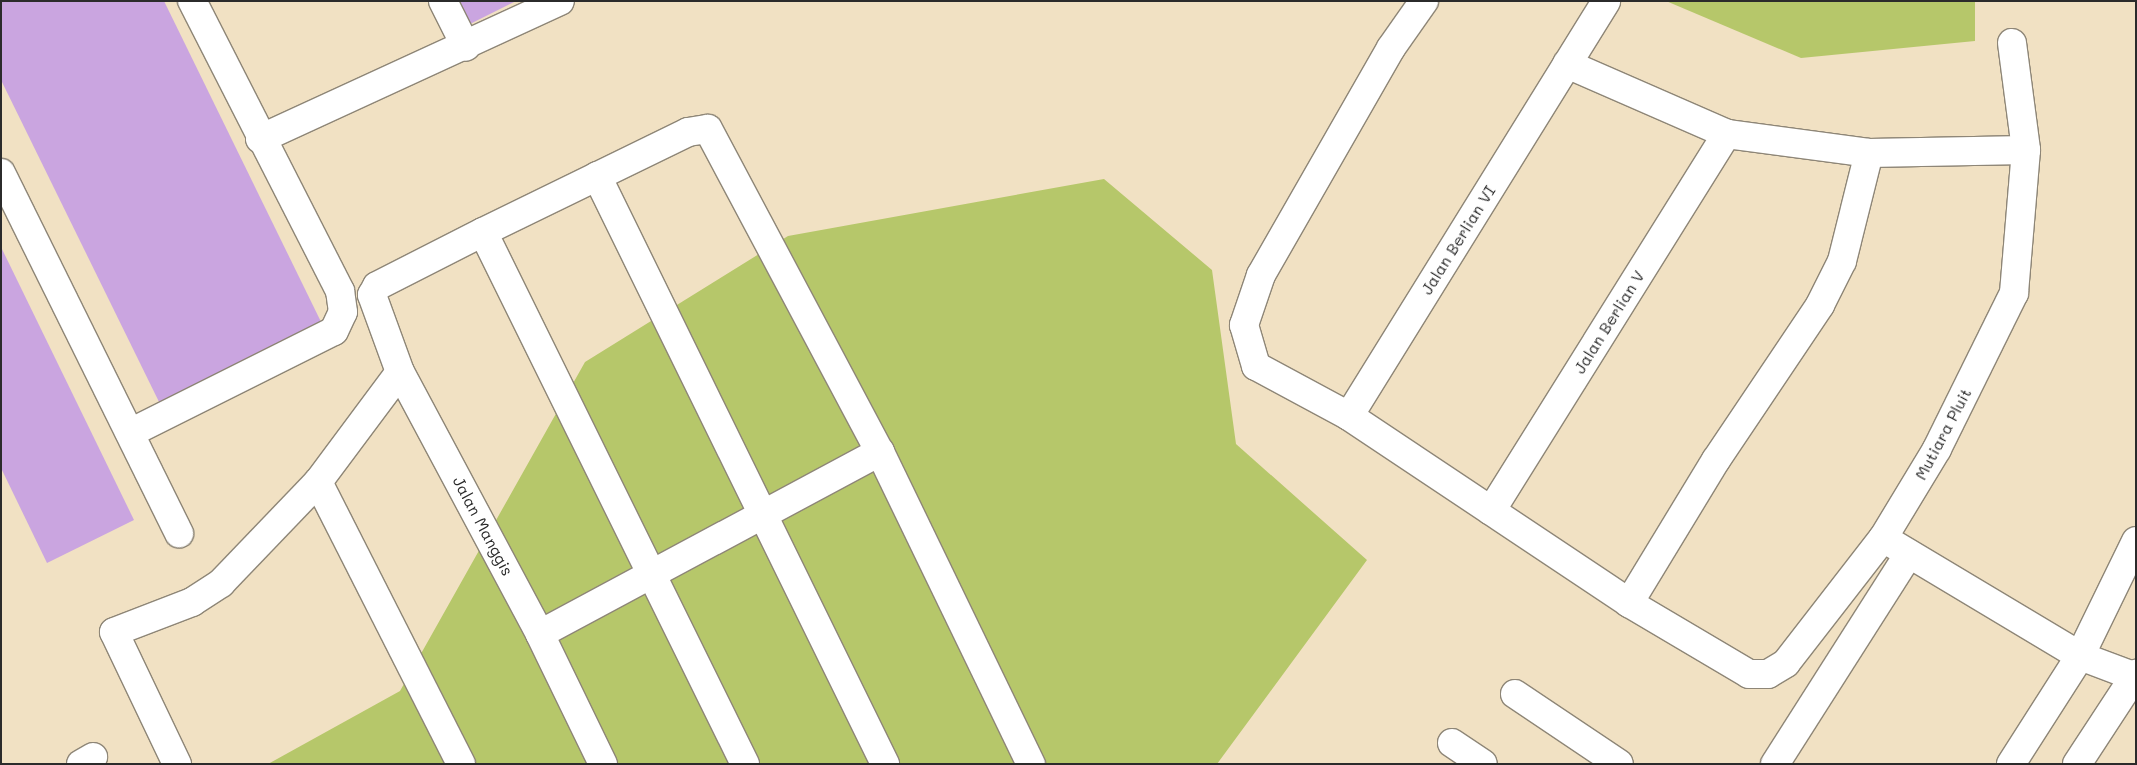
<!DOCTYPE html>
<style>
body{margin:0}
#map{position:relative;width:2137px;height:765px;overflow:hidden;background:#f1e1c3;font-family:Mali,sans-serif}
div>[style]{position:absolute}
.green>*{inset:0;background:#b6c76a}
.building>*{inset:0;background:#caa5e0}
.roads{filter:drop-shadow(1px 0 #8e8677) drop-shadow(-1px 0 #8e8677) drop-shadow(0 1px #8e8677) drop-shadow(0 -1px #8e8677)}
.street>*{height:28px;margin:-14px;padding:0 14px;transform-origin:14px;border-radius:14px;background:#fff}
.secondary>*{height:28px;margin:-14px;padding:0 14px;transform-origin:14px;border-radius:14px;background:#fff}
span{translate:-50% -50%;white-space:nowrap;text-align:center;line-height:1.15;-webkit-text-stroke:4.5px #fff;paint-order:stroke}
.street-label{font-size:16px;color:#2b2b2b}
.frame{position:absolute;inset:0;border:2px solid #2b2b2b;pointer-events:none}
</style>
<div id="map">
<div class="green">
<i style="clip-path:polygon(1666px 1px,1975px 1px,1975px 41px,1801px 58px)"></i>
<i style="clip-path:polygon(1104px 179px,1212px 270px,1236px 444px,1367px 560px,1217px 764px,268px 764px,400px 691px,585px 362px,788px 236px)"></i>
</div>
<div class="building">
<i style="clip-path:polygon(1px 1px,164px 1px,325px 330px,163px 410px,1px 80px)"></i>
<i style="clip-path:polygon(447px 1px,516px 1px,460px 29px)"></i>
<i style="clip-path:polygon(1px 247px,134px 520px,47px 563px,1px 468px)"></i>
</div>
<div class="roads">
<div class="street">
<i style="left:443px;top:1px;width:51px;rotate:63.4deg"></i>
<i style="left:1424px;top:1px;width:57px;rotate:125.1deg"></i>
<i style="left:1391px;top:48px;width:262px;rotate:119.8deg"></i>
<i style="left:1261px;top:275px;width:53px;rotate:108.8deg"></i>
<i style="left:1244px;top:325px;width:43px;rotate:73.7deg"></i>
<i style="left:1256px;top:366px;width:106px;rotate:28.3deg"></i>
<i style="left:1349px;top:416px;width:337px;rotate:33.7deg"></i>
<i style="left:1629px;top:603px;width:139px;rotate:30.6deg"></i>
<i style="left:1749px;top:674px;width:19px"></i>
<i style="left:1768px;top:674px;width:21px;rotate:-31deg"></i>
<i style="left:1786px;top:663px;width:158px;rotate:-52.2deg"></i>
<i style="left:2012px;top:43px;width:108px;rotate:82.5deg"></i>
<i style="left:2026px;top:150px;width:144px;rotate:94.8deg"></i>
<i style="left:2014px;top:293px;width:174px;rotate:116.3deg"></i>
<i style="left:1937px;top:449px;width:104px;rotate:121.2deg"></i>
<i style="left:1883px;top:538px;width:230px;rotate:30.9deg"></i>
<i style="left:2080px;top:656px;width:60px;rotate:20.6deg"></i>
<i style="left:1567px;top:64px;width:175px;rotate:23.6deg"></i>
<i style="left:1727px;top:134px;width:143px;rotate:7.6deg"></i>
<i style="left:1869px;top:153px;width:157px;rotate:-1.1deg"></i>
<i style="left:260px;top:139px;width:330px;rotate:-24.7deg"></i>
<i style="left:1px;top:173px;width:402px;rotate:63.7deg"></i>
<i style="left:597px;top:176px;width:655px;rotate:63.9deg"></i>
<i style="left:483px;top:232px;width:593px;rotate:63.78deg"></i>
<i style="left:1349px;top:416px;width:488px;rotate:-58.2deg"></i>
<i style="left:130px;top:433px;width:228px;rotate:-26.6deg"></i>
<i style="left:334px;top:331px;width:21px;rotate:-65deg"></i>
<i style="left:343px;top:312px;width:21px;rotate:-98deg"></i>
<i style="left:340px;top:291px;width:326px;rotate:-117deg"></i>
<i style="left:318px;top:482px;width:316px;rotate:63.1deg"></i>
<i style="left:1491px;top:511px;width:445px;rotate:-58deg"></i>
<i style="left:1629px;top:603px;width:167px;rotate:-58.7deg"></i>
<i style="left:1716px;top:460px;width:187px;rotate:-56.1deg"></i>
<i style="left:1820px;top:305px;width:49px;rotate:-63.4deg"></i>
<i style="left:1842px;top:261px;width:111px;rotate:-76deg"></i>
<i style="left:540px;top:634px;width:386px;rotate:-28.2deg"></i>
<i style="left:1515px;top:694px;width:125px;rotate:33.9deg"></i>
<i style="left:1452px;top:743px;width:37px;rotate:34deg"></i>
<i style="left:81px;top:764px;width:14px;rotate:-30deg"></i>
<i style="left:177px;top:764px;width:146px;rotate:-115.5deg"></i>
<i style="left:114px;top:632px;width:84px;rotate:-21deg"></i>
<i style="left:192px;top:602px;width:35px;rotate:-33deg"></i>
<i style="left:221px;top:583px;width:140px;rotate:-46.2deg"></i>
<i style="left:318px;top:482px;width:137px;rotate:-53.3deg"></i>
<i style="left:603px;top:764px;width:144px;rotate:-115.9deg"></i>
<i style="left:540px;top:634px;width:297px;rotate:-118.1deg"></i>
<i style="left:400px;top:372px;width:82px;rotate:-110deg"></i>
<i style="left:372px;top:295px;width:10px;rotate:-61deg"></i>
<i style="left:377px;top:286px;width:119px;rotate:-27deg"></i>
<i style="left:483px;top:232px;width:228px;rotate:-26deg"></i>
<i style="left:688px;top:132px;width:20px;rotate:-9deg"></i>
<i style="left:708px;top:129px;width:366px;rotate:62deg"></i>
<i style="left:880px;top:452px;width:347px;rotate:64.2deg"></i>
<i style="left:1775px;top:764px;width:249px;rotate:-57.5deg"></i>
</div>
<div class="secondary">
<i style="left:2011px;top:764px;width:128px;rotate:-57.4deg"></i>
<i style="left:2080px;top:656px;width:128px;rotate:-64deg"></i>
<i style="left:2077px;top:764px;width:108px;rotate:-56.8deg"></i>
</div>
</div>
<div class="street-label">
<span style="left:1458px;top:240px;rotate:-58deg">Jalan Berlian VI</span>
<span style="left:1609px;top:322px;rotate:-58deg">Jalan Berlian V</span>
<span style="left:1943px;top:434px;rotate:-62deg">Mutiara Pluit</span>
<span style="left:483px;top:526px;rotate:62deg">Jalan Manggis</span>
</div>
<div class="frame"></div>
</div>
